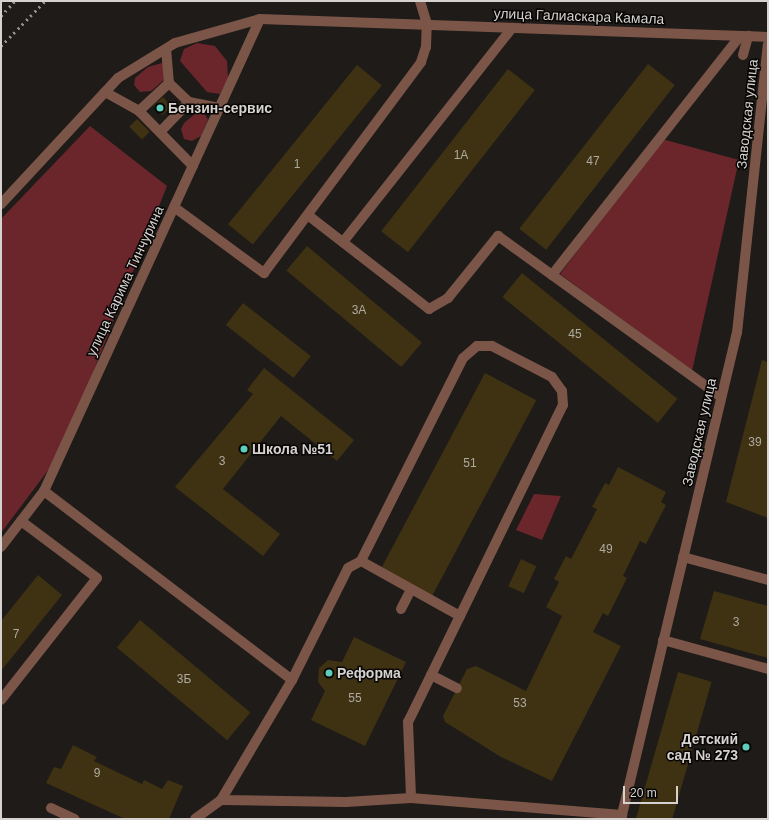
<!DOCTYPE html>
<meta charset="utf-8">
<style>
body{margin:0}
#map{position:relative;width:769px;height:820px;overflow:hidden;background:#1e1b18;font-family:Arial,sans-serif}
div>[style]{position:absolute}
.green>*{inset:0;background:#6b262c}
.building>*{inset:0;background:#3e3213;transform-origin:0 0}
.minor>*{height:10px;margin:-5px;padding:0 5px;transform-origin:5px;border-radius:5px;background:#7b5547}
.rail>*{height:3px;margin-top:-1.5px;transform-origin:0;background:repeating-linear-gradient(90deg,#93908d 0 2px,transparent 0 6px)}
.dots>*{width:11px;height:11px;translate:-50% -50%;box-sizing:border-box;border:2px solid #070605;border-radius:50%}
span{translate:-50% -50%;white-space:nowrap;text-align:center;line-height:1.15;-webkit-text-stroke:3px #070605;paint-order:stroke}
.number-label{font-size:12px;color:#afaaa1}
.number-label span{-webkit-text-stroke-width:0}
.street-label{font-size:14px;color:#d5d2d0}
.poi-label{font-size:14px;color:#d5d2d0;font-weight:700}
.left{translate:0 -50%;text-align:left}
.right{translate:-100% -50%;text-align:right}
.frame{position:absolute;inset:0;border:2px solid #d5d2d0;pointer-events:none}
.scale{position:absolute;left:623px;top:786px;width:55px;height:18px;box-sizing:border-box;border:2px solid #d5d2d0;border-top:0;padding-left:5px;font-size:12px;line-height:14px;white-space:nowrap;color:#d5d2d0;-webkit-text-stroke:3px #070605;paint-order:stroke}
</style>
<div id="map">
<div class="green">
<i style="clip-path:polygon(197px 43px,215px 46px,227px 61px,228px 78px,220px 94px,207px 92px,180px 61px,184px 49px)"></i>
<i style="clip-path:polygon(162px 63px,166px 65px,164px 80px,151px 91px,140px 92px,134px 85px,135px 78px,148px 67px)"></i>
<i style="clip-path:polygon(204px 112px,208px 120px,201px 136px,192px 141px,184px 139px,181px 129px,184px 123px,196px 113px)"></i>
<i style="clip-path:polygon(90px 126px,167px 186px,61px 453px,1px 533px,1px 219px)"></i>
<i style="clip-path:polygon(662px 139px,739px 160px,692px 371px,560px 274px)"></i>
<i style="clip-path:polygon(534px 494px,561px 496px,542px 540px,516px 530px)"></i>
</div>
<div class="building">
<i style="left:648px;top:64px;width:34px;height:209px;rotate:38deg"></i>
<i style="left:357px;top:65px;width:32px;height:205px;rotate:39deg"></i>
<i style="left:508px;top:69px;width:34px;height:206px;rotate:38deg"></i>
<i style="left:163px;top:97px;width:13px;height:13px;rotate:48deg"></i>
<i style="left:137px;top:119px;width:18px;height:11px;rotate:45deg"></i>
<i style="left:307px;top:246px;width:150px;height:32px;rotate:40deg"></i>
<i style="left:522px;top:273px;width:200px;height:31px;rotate:39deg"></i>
<i style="left:243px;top:303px;width:86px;height:28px;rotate:38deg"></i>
<i style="clip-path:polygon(762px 360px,768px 362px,768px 518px,726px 502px)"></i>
<i style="clip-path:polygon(264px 368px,354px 440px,337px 461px,281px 416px,223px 489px,280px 534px,263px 556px,175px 487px,253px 394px,247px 390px)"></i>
<i style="left:485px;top:373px;width:58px;height:222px;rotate:28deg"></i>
<i style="clip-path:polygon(618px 467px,666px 492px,661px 502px,666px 505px,646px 544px,640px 541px,623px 576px,627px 578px,608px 616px,603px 613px,593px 632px,621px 646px,552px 781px,501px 757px,445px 722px,443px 716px,467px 669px,476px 666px,526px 691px,562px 616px,546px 607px,559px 582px,554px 579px,566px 556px,571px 559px,597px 509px,592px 507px,605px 483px,609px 485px)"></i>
<i style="left:521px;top:559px;width:17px;height:30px;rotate:25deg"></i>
<i style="clip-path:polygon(38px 575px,62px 595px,1px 671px,1px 621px)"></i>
<i style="clip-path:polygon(714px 591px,768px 606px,768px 658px,700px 639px)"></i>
<i style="left:140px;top:620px;width:144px;height:36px;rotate:40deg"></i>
<i style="clip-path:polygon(354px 637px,406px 662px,365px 746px,311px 720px,325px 691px,318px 682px,319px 668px,328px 660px,342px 662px)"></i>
<i style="left:678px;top:672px;width:35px;height:153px;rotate:16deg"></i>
<i style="clip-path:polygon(73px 745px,97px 757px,94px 761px,142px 784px,144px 780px,162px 789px,168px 780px,183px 786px,169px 819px,125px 819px,46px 783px,54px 767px,61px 769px)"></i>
</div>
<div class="minor">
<i style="left:743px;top:55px;width:20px;rotate:-75deg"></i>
<i style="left:169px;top:83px;width:28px;rotate:44deg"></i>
<i style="left:105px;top:92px;width:39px;rotate:29deg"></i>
<i style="left:139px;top:111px;width:77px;rotate:45.5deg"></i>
<i style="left:139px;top:111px;width:41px;rotate:-43deg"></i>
<i style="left:169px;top:83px;width:34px;rotate:-95deg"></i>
<i style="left:161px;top:131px;width:40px;rotate:-46deg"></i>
<i style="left:189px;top:102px;width:31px;rotate:11deg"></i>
<i style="left:1px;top:204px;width:172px;rotate:-47.1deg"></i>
<i style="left:118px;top:78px;width:67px;rotate:-31.6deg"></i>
<i style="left:175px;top:43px;width:88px;rotate:-15.8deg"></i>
<i style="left:260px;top:19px;width:508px;rotate:2.03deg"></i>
<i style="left:174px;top:207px;width:112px;rotate:36.3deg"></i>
<i style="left:264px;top:273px;width:263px;rotate:-53.3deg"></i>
<i style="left:421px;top:62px;width:16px;rotate:-72deg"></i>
<i style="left:426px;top:47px;width:23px;rotate:-88deg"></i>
<i style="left:427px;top:24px;width:24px;rotate:-107deg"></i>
<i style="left:309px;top:216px;width:152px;rotate:37.8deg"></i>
<i style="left:429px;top:309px;width:22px;rotate:-30deg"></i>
<i style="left:448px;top:298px;width:80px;rotate:-51.1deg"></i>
<i style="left:498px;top:236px;width:275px;rotate:35.8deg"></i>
<i style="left:343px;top:242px;width:273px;rotate:-51.7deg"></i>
<i style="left:552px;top:275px;width:304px;rotate:-51.8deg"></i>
<i style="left:44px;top:491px;width:312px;rotate:37.3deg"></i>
<i style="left:292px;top:680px;width:139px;rotate:120.6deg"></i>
<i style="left:221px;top:800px;width:32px;rotate:144deg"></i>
<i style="left:1px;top:547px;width:71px;rotate:-52.5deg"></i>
<i style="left:44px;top:491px;width:519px;rotate:-65.41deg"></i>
<i style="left:683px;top:557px;width:88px;rotate:15.1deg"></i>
<i style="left:401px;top:609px;width:22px;rotate:-63deg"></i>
<i style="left:460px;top:616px;width:118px;rotate:116.1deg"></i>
<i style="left:408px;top:722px;width:76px;rotate:87.7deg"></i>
<i style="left:411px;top:798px;width:212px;rotate:4.6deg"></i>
<i style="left:663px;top:640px;width:109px;rotate:15.4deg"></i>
<i style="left:431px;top:675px;width:29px;rotate:27deg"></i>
<i style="left:292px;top:680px;width:125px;rotate:-63.4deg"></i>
<i style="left:348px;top:568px;width:15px;rotate:-28deg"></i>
<i style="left:361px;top:561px;width:113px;rotate:29.1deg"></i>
<i style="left:460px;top:616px;width:235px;rotate:-64deg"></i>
<i style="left:563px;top:405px;width:14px;rotate:-94deg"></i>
<i style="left:562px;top:391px;width:17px;rotate:-126deg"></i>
<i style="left:552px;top:377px;width:68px;rotate:-152.7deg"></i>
<i style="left:492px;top:346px;width:15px;rotate:180deg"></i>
<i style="left:477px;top:346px;width:18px;rotate:139deg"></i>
<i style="left:463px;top:358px;width:227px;rotate:116.7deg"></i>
<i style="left:1px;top:700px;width:155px;rotate:-51.8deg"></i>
<i style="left:97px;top:578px;width:95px;rotate:-143.1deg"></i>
<i style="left:221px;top:800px;width:125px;rotate:0.9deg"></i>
<i style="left:346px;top:802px;width:65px;rotate:-3.5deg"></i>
<i style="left:51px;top:808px;width:26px;rotate:25deg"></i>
<i style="left:621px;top:819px;width:500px;rotate:-76.6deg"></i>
<i style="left:737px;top:333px;width:290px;rotate:-83.9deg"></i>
</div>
<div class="rail">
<i style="left:1px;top:16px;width:21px;rotate:-47deg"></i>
<i style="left:1px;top:46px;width:63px;rotate:-45.6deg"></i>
</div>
<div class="dots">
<i style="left:160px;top:108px;background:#5dceb9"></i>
<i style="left:244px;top:449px;background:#5dceb9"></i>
<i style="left:329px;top:673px;background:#5dceb9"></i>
<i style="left:746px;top:747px;background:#5dceb9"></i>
</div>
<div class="number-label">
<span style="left:461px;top:156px">1А</span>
<span style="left:593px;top:162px">47</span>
<span style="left:297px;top:165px">1</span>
<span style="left:359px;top:311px">3А</span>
<span style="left:575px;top:335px">45</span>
<span style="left:755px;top:443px">39</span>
<span style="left:222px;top:462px">3</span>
<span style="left:470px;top:464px">51</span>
<span style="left:606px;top:550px">49</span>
<span style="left:736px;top:623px">3</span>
<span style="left:16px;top:635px">7</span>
<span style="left:184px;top:680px">3Б</span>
<span style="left:355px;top:699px">55</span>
<span style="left:520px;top:704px">53</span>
<span style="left:97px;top:774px">9</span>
</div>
<div class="street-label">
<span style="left:579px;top:16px;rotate:2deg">улица Галиаскара Камала</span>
<span style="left:747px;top:114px;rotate:-84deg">Заводская улица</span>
<span style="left:125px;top:281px;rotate:-65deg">улица Карима Тинчурина</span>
<span style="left:699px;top:432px;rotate:-77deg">Заводская улица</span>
</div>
<div class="poi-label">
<span class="left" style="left:168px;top:108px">Бензин-сервис</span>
<span class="left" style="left:252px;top:449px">Школа №51</span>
<span class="left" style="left:337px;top:673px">Реформа</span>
<span class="right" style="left:738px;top:747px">Детский<br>сад № 273</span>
</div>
<div class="frame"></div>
<div class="scale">20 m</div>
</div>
